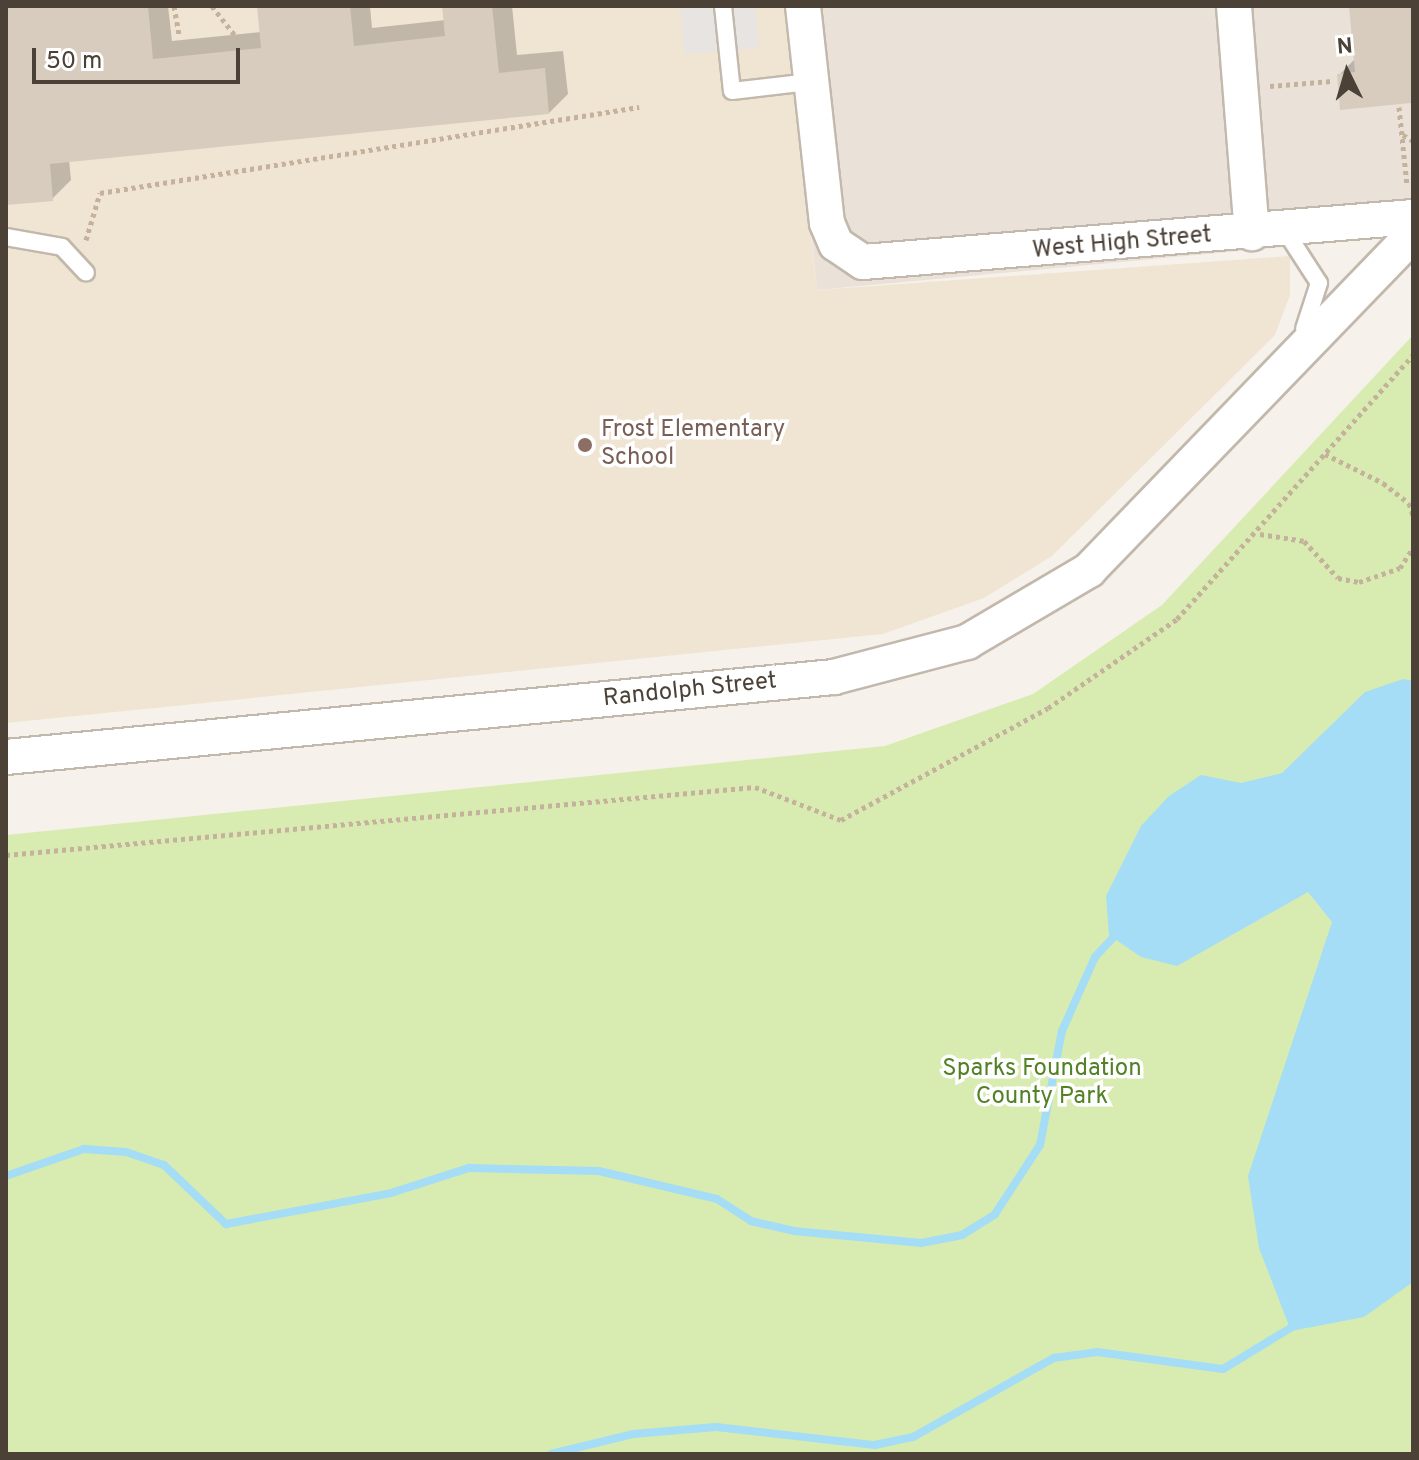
<!DOCTYPE html>
<style>
body{margin:0}
#map{position:relative;width:1419px;height:1460px;overflow:hidden;background:#f6f1ea;font-family:Overpass,sans-serif}
div>[style]{position:absolute}
.residential>*{inset:0;background:#eae2d8}
.education>*{inset:0;background:#f0e5d3}
.green>*{inset:0;background:#d8ecb1}
.parking>*{inset:0;background:#e7e4e2}
.water>*{inset:0;background:#a4ddf5}
.shadow>*{inset:0;background:#0003}
.stream>*{height:8px;margin:-4px;padding:0 4px;transform-origin:4px;border-radius:4px;background:#a4ddf5}
.building>*{inset:0;background:#d8ccbf}
.path>*{height:5px;margin-top:-2.5px;transform-origin:0;background:repeating-linear-gradient(90deg,#c5b29c 0 4px,transparent 0 8px)}
.roads{filter:drop-shadow(2px 0 #c2b8ac) drop-shadow(-2px 0 #c2b8ac) drop-shadow(0 2px #c2b8ac) drop-shadow(0 -2px #c2b8ac)}
.service>*{height:16px;margin:-8px;padding:0 8px;transform-origin:8px;border-radius:8px;background:#fff}
.minor>*{height:34px;margin:-17px;padding:0 17px;transform-origin:17px;border-radius:17px;background:#fff}
.dots>*{width:22px;height:22px;translate:-50% -50%;box-sizing:border-box;border:4px solid #fff;border-radius:50%}
span{translate:-50% -50%;white-space:nowrap;text-align:center;line-height:1.15;-webkit-text-stroke:7px #fff;paint-order:stroke}
.street-label{font-size:24px;color:#4b4137}
.education-label{font-size:24px;color:#785e54}
.left{translate:0 -50%;text-align:left}
.park-label{font-size:24px;color:#528126}
.frame{position:absolute;inset:0;border:8px solid #4b4137;pointer-events:none}
.north{position:absolute;left:1307px;top:32px;width:80px;height:80px;-webkit-text-stroke:6px #fff;paint-order:stroke;rotate:355deg;font-size:22px;font-weight:700;line-height:32px;text-align:center;color:#4b4137}
.north::after{content:'';display:block;margin:auto;width:28px;height:36px;background:#4b4137;clip-path:polygon(50% 0,100% 100%,50% 72%,0 100%)}
.scale{position:absolute;left:32px;top:48px;width:208px;height:36px;box-sizing:border-box;border:4px solid #4b4137;border-top:0;padding-left:10px;font-size:24px;line-height:28px;white-space:nowrap;color:#4b4137;-webkit-text-stroke:6px #fff;paint-order:stroke}
</style>
<div id="map">
<div class="residential">
<i style="clip-path:polygon(789px 6px,1413px 6px,1413px 235px,817px 290px)"></i>
</div>
<div class="education">
<i style="clip-path:polygon(6px 6px,786px 6px,817px 290px,1290px 256px,1290px 295px,1275px 335px,1052px 556px,984px 598px,883px 634px,6px 723px)"></i>
</div>
<div class="green">
<i style="clip-path:polygon(1413px 335px,1413px 1454px,6px 1454px,6px 835px,885px 746px,1033px 694px,1162px 605px)"></i>
</div>
<div class="parking">
<i style="clip-path:polygon(680px 6px,755px 6px,759px 48px,685px 54px)"></i>
</div>
<div class="water">
<i style="clip-path:polygon(1403px 679px,1413px 681px,1413px 1282px,1364px 1317px,1291px 1331px,1259px 1248px,1248px 1176px,1332px 922px,1308px 892px,1177px 966px,1141px 957px,1109px 935px,1106px 896px,1141px 826px,1169px 796px,1201px 775px,1241px 783px,1282px 773px,1365px 692px)"></i>
</div>
<div class="shadow">
<i style="clip-path:polygon(6px 6px,168px 6px,172px 41px,261px 32px,259px 6px,370px 6px,372px 28px,446px 20px,444px 6px,512px 6px,517px 55px,563px 51px,568px 94px,549px 113px,69px 160px,71px 180px,52px 199px,6px 203px)"></i>
<i style="clip-path:polygon(1351px 6px,1413px 6px,1413px 97px,1342px 107px,1339px 75px,1356px 58px)"></i>
</div>
<div class="stream">
<i style="left:6px;top:1176px;width:83px;rotate:-19.1deg"></i>
<i style="left:84px;top:1149px;width:42px;rotate:4.1deg"></i>
<i style="left:126px;top:1152px;width:40px;rotate:18.9deg"></i>
<i style="left:164px;top:1165px;width:86px;rotate:43.6deg"></i>
<i style="left:226px;top:1224px;width:168px;rotate:-10.6deg"></i>
<i style="left:391px;top:1193px;width:82px;rotate:-17.8deg"></i>
<i style="left:469px;top:1168px;width:130px;rotate:1.3deg"></i>
<i style="left:599px;top:1171px;width:121px;rotate:13.3deg"></i>
<i style="left:717px;top:1199px;width:40px;rotate:32.9deg"></i>
<i style="left:751px;top:1221px;width:44px;rotate:13.1deg"></i>
<i style="left:794px;top:1231px;width:128px;rotate:5.4deg"></i>
<i style="left:921px;top:1243px;width:42px;rotate:-11deg"></i>
<i style="left:962px;top:1235px;width:39px;rotate:-32deg"></i>
<i style="left:995px;top:1214px;width:82px;rotate:-56.9deg"></i>
<i style="left:1040px;top:1145px;width:116px;rotate:-79.1deg"></i>
<i style="left:1062px;top:1031px;width:81px;rotate:-66deg"></i>
<i style="left:1095px;top:957px;width:34px;rotate:-47deg"></i>
<i style="left:551px;top:1454px;width:84px;rotate:-13.7deg"></i>
<i style="left:633px;top:1434px;width:83px;rotate:-4.8deg"></i>
<i style="left:716px;top:1427px;width:160px;rotate:6.5deg"></i>
<i style="left:875px;top:1445px;width:39px;rotate:-12deg"></i>
<i style="left:913px;top:1437px;width:162px;rotate:-29.3deg"></i>
<i style="left:1054px;top:1358px;width:43px;rotate:-7.9deg"></i>
<i style="left:1097px;top:1352px;width:127px;rotate:7.7deg"></i>
<i style="left:1223px;top:1369px;width:87px;rotate:-31.3deg"></i>
</div>
<div class="building">
<i style="clip-path:polygon(6px 6px,148px 6px,153px 59px,261px 48px,257px 6px,350px 6px,354px 46px,445px 36px,442px 6px,492px 6px,499px 73px,545px 68px,549px 114px,50px 164px,53px 201px,6px 205px)"></i>
<i style="clip-path:polygon(1349px 6px,1413px 6px,1411px 103px,1340px 110px,1337px 74px,1355px 72px)"></i>
</div>
<div class="path">
<i style="left:174px;top:6px;width:28px;rotate:80deg"></i>
<i style="left:212px;top:6px;width:41px;rotate:52deg"></i>
<i style="left:1270px;top:86px;width:62px;rotate:-4.6deg"></i>
<i style="left:1399px;top:107px;width:79px;rotate:84.2deg"></i>
<i style="left:1403px;top:135px;width:12px;rotate:31deg"></i>
<i style="left:86px;top:240px;width:49px;rotate:-73.4deg"></i>
<i style="left:100px;top:193px;width:546px;rotate:-9.07deg"></i>
<i style="left:1325px;top:454px;width:65px;rotate:26.6deg"></i>
<i style="left:1383px;top:483px;width:33px;rotate:38deg"></i>
<i style="left:1409px;top:503px;width:13px;rotate:72deg"></i>
<i style="left:1260px;top:534px;width:45px;rotate:9deg"></i>
<i style="left:1304px;top:541px;width:50px;rotate:47.4deg"></i>
<i style="left:1338px;top:578px;width:21px;rotate:11deg"></i>
<i style="left:1359px;top:582px;width:43px;rotate:-18.9deg"></i>
<i style="left:1400px;top:568px;width:24px;rotate:-57deg"></i>
<i style="left:6px;top:855px;width:752px;rotate:-5.19deg"></i>
<i style="left:755px;top:787px;width:92px;rotate:21deg"></i>
<i style="left:841px;top:820px;width:235px;rotate:-28.4deg"></i>
<i style="left:1048px;top:708px;width:157px;rotate:-34.6deg"></i>
<i style="left:1177px;top:619px;width:354px;rotate:-48.2deg"></i>
</div>
<div class="roads">
<div class="service">
<i style="left:723px;top:6px;width:85px;rotate:84deg"></i>
<i style="left:732px;top:91px;width:79px;rotate:-6.6deg"></i>
<i style="left:1284px;top:229px;width:64px;rotate:57.1deg"></i>
<i style="left:1319px;top:283px;width:48px;rotate:108.1deg"></i>
<i style="left:6px;top:237px;width:57px;rotate:10.1deg"></i>
<i style="left:62px;top:247px;width:35px;rotate:47deg"></i>
</div>
<div class="minor">
<i style="left:803px;top:6px;width:218px;rotate:83.7deg"></i>
<i style="left:827px;top:223px;width:23px;rotate:67deg"></i>
<i style="left:836px;top:244px;width:32px;rotate:34deg"></i>
<i style="left:863px;top:262px;width:552px;rotate:-4.68deg"></i>
<i style="left:1234px;top:6px;width:228px;rotate:85.5deg"></i>
<i style="left:6px;top:757px;width:832px;rotate:-5.52deg"></i>
<i style="left:834px;top:677px;width:138px;rotate:-14.7deg"></i>
<i style="left:967px;top:642px;width:142px;rotate:-30.5deg"></i>
<i style="left:1089px;top:570px;width:467px;rotate:-46deg"></i>
</div>
</div>
<div class="dots">
<i style="left:585px;top:445px;background:#8d6e63"></i>
</div>
<div class="street-label">
<span style="left:1122px;top:244px;rotate:-5deg">West High Street</span>
<span style="left:690px;top:691px;rotate:-6deg">Randolph Street</span>
</div>
<div class="education-label">
<span class="left" style="left:601px;top:445px">Frost Elementary<br>School</span>
</div>
<div class="park-label">
<span style="left:1042px;top:1084px">Sparks Foundation<br>County Park</span>
</div>
<div class="frame"></div>
<div class="north">N</div>
<div class="scale">50 m</div>
</div>
